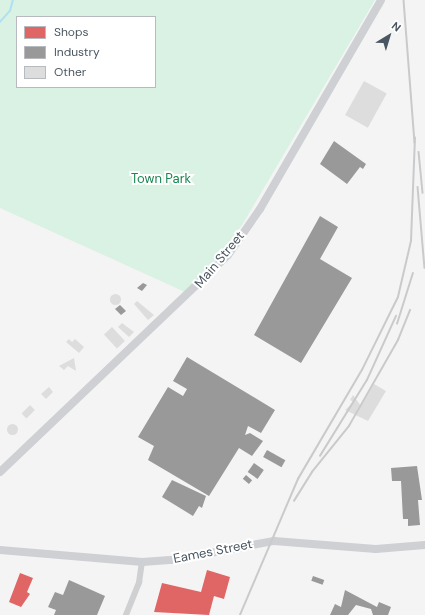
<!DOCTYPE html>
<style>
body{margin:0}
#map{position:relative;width:425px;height:615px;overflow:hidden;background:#f4f4f4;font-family:"DM Sans",sans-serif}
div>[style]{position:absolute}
.green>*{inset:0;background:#d9f2e3}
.shops>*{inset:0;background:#e06666}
.industry>*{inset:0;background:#999;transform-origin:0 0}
.stream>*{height:1.5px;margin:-0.75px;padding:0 0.75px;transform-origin:0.75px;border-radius:0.75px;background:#aee2f0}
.building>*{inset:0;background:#ddddde;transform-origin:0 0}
.round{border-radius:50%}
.minor>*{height:5.5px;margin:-2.75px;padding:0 2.75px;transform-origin:2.75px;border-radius:2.75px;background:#ced0d2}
.secondary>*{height:8px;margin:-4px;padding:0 4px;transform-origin:4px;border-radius:4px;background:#ced0d4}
.rail>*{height:1.5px;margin:-0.75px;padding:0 0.75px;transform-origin:0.75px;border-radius:0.75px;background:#c9cacc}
span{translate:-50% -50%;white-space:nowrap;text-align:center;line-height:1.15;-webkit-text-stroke:4px #fff;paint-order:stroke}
.park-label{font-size:13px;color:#17864f}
.street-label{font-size:13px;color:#4a5661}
.legend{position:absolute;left:16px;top:16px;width:140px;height:72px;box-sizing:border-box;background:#fff;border:1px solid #b7bbc0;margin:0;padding:5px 7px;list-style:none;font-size:12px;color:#4a5661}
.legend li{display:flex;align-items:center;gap:8px;height:20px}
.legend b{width:20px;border:1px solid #b7bbc0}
.north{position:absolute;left:369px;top:16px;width:40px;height:40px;-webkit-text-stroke:3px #fff;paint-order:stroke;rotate:38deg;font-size:11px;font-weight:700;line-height:16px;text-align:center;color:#4a5661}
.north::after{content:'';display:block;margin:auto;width:14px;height:18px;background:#4a5661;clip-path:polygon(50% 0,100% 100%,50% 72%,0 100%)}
</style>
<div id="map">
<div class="green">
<i style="clip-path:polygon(evenodd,0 0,375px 0,242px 225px,218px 257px,185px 292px,0 208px,0 0,17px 17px,155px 17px,155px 87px,17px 87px,17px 17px)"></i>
</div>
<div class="shops">
<i style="clip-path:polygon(207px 570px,230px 577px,224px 599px,214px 596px,209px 615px,154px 612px,162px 583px,201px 592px)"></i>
<i style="clip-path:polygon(20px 573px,33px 578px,27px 592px,30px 594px,21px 607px,9px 602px)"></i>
</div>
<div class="industry">
<i style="clip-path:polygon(334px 141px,366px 164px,363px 169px,360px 167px,347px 184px,320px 164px)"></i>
<i style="clip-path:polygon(320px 216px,338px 227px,320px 259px,352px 278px,301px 363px,254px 335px)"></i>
<i style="clip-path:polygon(143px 283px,147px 285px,142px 291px,137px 288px)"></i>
<i style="clip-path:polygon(120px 305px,126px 311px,121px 315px,115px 309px)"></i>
<i style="clip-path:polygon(187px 357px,275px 410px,261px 433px,248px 426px,245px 435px,250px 433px,263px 441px,252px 456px,239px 448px,209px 496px,148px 460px,154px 446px,138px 437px,168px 387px,183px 396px,187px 389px,173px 381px)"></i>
<i style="left:267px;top:450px;width:21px;height:8px;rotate:29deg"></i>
<i style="left:254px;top:463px;width:12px;height:11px;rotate:35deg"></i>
<i style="clip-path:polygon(417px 466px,422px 500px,418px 500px,420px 525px,408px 526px,408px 519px,403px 519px,401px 481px,392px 481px,391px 468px)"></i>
<i style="left:246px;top:475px;width:8px;height:5px;rotate:40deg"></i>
<i style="clip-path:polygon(172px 480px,206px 496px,202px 508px,199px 506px,193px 516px,162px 497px)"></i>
<i style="left:313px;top:576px;width:12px;height:5px;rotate:20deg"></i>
<i style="clip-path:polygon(69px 580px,105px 596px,97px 615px,54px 615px,56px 610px,48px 607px,55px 592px,63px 595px)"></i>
<i style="clip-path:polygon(345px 590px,377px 607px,379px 602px,391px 607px,388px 615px,373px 615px,371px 609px,356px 605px,348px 615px,330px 615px,335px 604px,341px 607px)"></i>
</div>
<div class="stream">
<i style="left:0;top:22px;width:15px;rotate:-48deg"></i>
<i style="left:10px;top:11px;width:11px;rotate:-75deg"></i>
</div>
<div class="building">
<i style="left:364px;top:81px;width:26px;height:39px;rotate:29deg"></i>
<i class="round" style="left:109.5px;top:293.5px;width:11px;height:11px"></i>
<i style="clip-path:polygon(137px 301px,154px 315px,148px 320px,134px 304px)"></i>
<i style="clip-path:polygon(122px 323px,134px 332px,129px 337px,118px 327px)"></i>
<i style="left:112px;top:327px;width:19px;height:11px;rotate:47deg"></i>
<i style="clip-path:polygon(69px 339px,72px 342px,75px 339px,84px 347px,79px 353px,66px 342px)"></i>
<i style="clip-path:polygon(74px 358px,76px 371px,68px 366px,64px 370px,59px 366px)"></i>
<i style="clip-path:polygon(374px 384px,386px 391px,368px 421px,345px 410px,354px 402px,350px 400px,353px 395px,361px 406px)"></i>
<i style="clip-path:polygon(49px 387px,53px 392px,46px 399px,41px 394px)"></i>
<i style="left:30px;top:405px;width:7px;height:12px;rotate:45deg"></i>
<i class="round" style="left:6.5px;top:423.5px;width:11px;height:11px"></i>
</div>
<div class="minor">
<i style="left:126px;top:615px;width:35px;rotate:-68deg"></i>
<i style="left:139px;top:583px;width:21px;rotate:-82deg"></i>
</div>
<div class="secondary">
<i style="left:0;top:472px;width:315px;rotate:-43.6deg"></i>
<i style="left:228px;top:255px;width:56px;rotate:-55.2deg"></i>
<i style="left:260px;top:209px;width:241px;rotate:-59.9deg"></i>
<i style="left:0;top:550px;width:143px;rotate:4.8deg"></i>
<i style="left:142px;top:562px;width:31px;rotate:-4deg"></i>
<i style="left:173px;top:560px;width:103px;rotate:-10.7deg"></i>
<i style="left:274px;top:541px;width:102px;rotate:4.5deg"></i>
<i style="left:376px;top:549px;width:49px;rotate:-4.7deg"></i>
</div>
<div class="rail">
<i style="left:404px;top:0;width:143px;rotate:85.6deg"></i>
<i style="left:419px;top:152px;width:41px;rotate:84.4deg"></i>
<i style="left:418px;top:187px;width:81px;rotate:85.1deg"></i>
<i style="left:397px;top:324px;width:53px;rotate:-72.6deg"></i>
<i style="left:320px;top:456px;width:89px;rotate:-58.3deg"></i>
<i style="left:367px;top:380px;width:70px;rotate:-65.6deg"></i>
<i style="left:294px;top:501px;width:34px;rotate:-58deg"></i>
<i style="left:312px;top:472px;width:59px;rotate:-51.2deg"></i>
<i style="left:349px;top:426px;width:99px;rotate:-60.3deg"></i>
<i style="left:398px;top:340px;width:32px;rotate:-68deg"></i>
<i style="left:240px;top:615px;width:148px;rotate:-66.9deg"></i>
<i style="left:298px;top:479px;width:126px;rotate:-59.6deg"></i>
<i style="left:362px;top:370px;width:81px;rotate:-63.7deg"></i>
<i style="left:398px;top:297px;width:57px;rotate:-76.9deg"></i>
<i style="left:411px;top:241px;width:103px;rotate:-87.8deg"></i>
</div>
<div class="park-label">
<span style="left:161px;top:179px">Town Park</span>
</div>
<div class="street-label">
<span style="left:220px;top:260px;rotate:-50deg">Main Street</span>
<span style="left:213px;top:552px;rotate:-11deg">Eames Street</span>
</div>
<ul class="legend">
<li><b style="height:11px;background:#e06666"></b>Shops</li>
<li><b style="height:11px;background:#999"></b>Industry</li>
<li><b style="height:11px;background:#ddddde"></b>Other</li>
</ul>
<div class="north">N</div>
</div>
